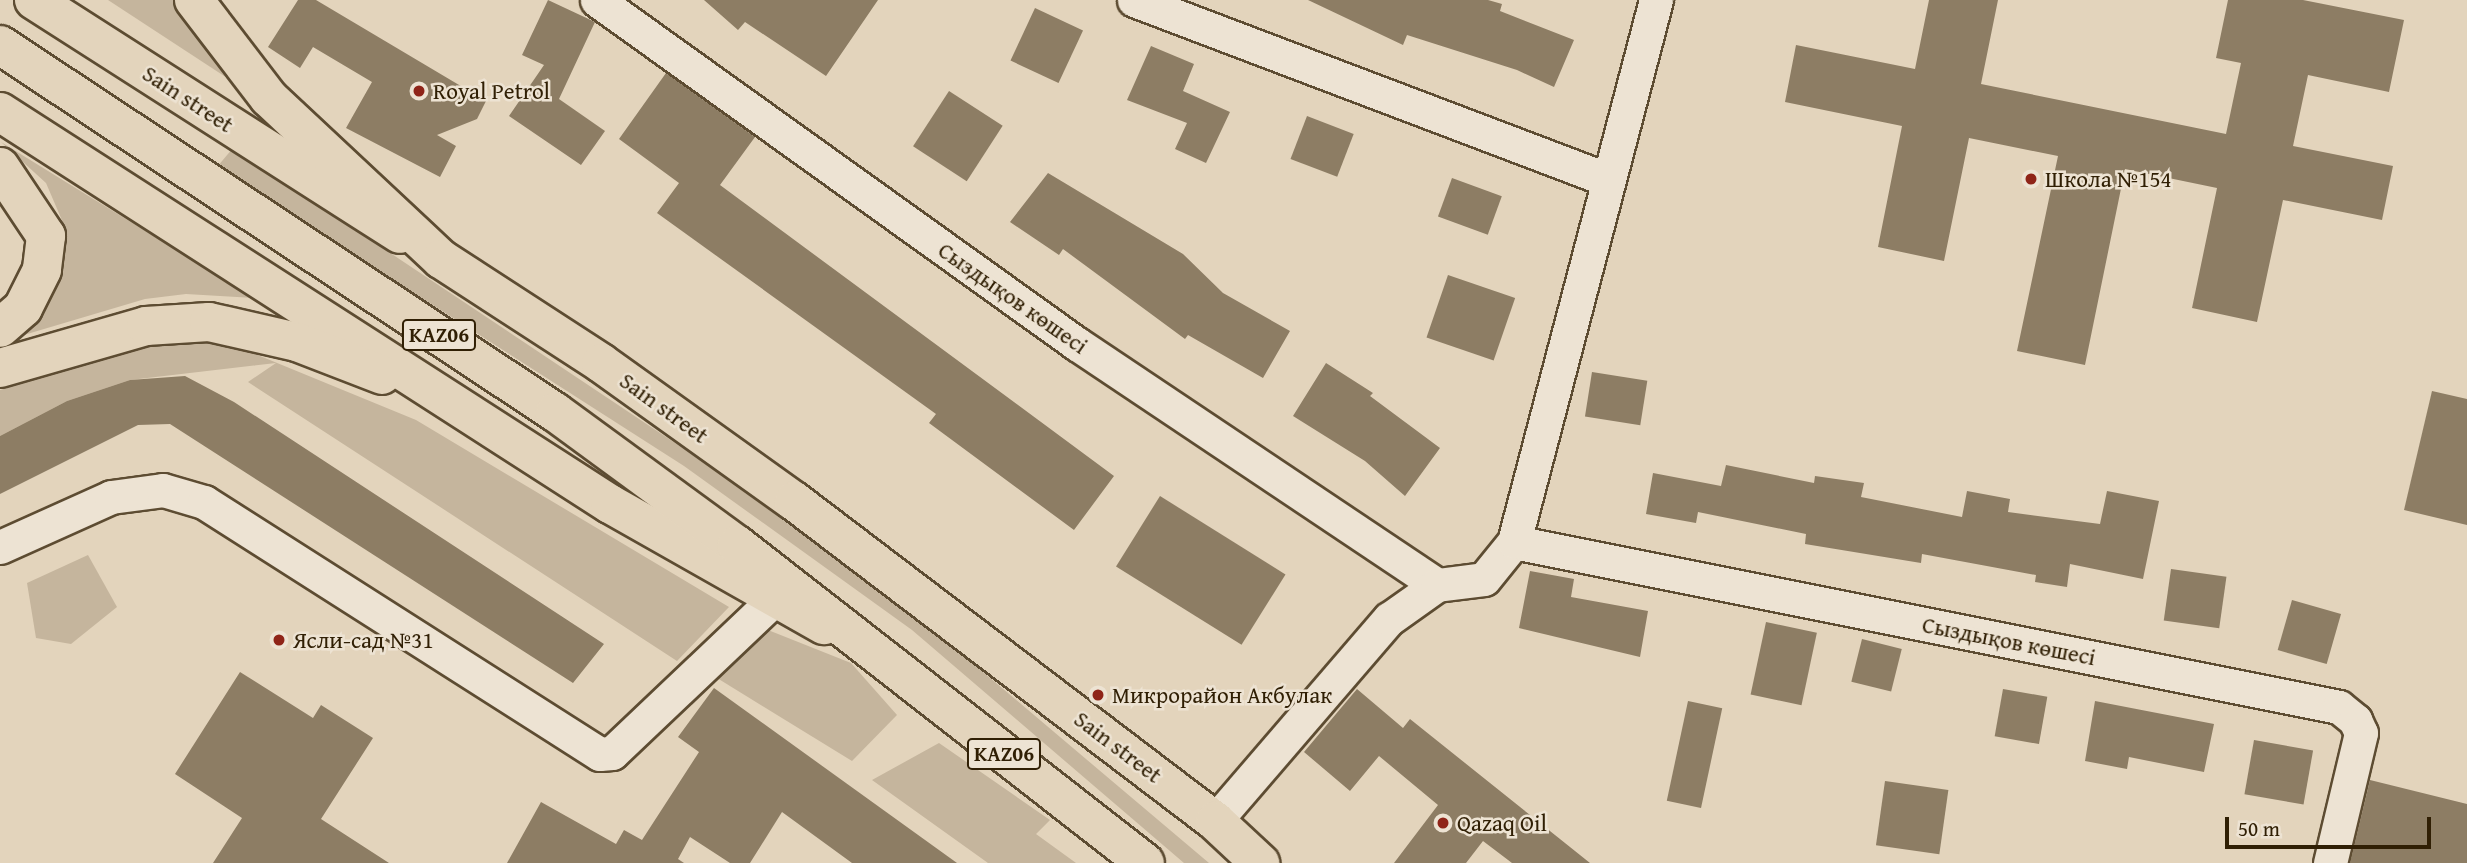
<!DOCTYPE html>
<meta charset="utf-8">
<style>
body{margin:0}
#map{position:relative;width:2467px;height:863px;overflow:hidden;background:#e3d4bc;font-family:"Gentium Book Plus",serif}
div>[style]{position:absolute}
.green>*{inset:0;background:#c5b59d}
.building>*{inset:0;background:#8d7d64;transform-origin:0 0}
.roads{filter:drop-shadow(2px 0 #5d4c32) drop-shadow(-2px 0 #5d4c32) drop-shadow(0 2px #5d4c32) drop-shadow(0 -2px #5d4c32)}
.minor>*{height:33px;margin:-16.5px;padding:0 16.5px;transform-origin:16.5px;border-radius:16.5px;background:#ede3d3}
.major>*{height:38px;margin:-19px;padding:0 19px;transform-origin:19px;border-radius:19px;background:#e3d4bc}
.highway>*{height:38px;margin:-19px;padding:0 19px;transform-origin:19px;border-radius:19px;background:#e3d4bc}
.dots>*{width:19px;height:19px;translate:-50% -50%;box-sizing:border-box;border:4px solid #ede3d3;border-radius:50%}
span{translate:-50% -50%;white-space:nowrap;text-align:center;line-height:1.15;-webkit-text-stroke:5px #ede3d3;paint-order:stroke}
.shield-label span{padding:2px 5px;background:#ede3d3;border:2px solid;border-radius:5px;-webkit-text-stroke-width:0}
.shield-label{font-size:21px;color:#301f04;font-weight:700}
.poi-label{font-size:23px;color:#301f04}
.left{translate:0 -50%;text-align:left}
.street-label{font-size:23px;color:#301f04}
.scale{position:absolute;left:2225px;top:817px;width:206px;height:32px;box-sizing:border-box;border:4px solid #301f04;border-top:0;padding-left:9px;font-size:21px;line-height:24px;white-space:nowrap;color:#301f04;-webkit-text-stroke:5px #ede3d3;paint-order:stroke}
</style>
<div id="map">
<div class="green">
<i style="clip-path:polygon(108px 0,173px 0,244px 89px)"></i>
<i style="clip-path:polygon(1px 142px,254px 298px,186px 294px,145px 299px,7px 340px,40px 312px,58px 280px,67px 232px,46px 183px)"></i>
<i style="clip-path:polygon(233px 148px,690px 453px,918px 617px,1209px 863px,1184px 863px,912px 630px,684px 466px,217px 167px)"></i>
<i style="clip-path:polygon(172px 339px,233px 345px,416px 420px,729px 607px,677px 661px,248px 382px,276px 363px,130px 380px,67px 401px,0 436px,0 390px)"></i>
<i style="clip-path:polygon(88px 555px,117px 607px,71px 644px,36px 638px,27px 583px)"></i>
<i style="clip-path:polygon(768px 630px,851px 663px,897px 715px,852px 761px,717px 678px)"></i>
<i style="clip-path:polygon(939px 743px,1050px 820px,1036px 834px,1076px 863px,988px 863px,872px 780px)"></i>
</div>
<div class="building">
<i style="clip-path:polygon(298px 0,316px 0,486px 101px,477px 119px,437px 135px,456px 146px,440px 177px,346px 128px,372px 82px,313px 47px,300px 68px,268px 47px)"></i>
<i style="clip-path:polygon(548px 0,595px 22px,559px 99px,605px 131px,581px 165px,509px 116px,544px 65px,522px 55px)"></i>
<i style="clip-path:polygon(704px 0,878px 0,826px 76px,745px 22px,738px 30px)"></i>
<i style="clip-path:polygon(1308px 0,1488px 0,1502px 4px,1500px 11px,1574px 40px,1554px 87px,1517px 70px,1407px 35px,1403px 45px)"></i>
<i style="clip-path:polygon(1929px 0,1998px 0,1981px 84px,2226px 134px,2241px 63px,2216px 58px,2228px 0,2303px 0,2404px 20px,2389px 92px,2308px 75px,2293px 146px,2393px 166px,2382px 220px,2283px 200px,2257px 322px,2192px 308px,2217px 188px,2125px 169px,2085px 365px,2017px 351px,2058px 156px,1969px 138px,1944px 261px,1878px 247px,1902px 126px,1785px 102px,1796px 45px,1915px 69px)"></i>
<i style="left:1035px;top:8px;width:53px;height:58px;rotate:25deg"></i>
<i style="clip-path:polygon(1151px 46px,1194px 64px,1183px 91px,1230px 112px,1206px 163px,1175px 149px,1187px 123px,1127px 100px)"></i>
<i style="clip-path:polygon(666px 73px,755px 137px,720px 185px,1114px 476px,1074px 530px,929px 423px,936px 414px,657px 213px,679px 183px,619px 139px)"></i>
<i style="left:949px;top:91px;width:64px;height:66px;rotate:33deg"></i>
<i style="left:1307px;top:116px;width:50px;height:46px;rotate:21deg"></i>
<i style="clip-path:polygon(1048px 173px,1183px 254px,1223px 293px,1290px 331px,1263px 378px,1188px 335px,1185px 339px,1063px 249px,1059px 255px,1010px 222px)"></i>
<i style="left:1452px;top:178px;width:53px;height:41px;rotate:20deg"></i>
<i style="left:1448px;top:275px;width:71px;height:66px;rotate:19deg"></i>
<i style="clip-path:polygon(1326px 363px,1373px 393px,1370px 396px,1440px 448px,1405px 496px,1365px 461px,1293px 416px)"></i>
<i style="left:1592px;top:372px;width:56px;height:45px;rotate:9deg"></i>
<i style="clip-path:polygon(185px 376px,234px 402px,604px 644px,573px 683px,170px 424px,138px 425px,0 494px,0 436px,67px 401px,130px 380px)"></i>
<i style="clip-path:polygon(2432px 391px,2467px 399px,2467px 525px,2404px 510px)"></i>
<i style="clip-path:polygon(1726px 465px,1814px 483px,1815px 476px,1864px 483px,1861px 497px,1962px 517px,1967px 491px,2010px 499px,2008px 512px,2100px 524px,2107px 491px,2159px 501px,2143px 579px,2070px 564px,2067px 587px,2035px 582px,2036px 575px,1922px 554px,1921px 563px,1805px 544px,1806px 534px,1698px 512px,1696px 523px,1646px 514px,1653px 473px,1721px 486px)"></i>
<i style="left:1160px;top:496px;width:148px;height:83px;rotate:32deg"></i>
<i style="left:2171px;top:569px;width:56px;height:52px;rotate:8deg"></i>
<i style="clip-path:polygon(1530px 571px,1574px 579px,1571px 597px,1648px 611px,1640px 657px,1519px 628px)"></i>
<i style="left:2292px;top:600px;width:51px;height:52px;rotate:16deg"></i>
<i style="left:1766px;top:622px;width:52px;height:74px;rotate:12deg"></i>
<i style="left:1862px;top:639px;width:41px;height:44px;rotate:14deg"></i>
<i style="clip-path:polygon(240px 672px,313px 718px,321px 705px,373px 738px,321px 819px,389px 863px,213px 863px,242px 818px,175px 774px)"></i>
<i style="clip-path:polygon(714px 688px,957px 863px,852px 863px,782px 812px,750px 863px,730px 863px,690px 837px,678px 859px,684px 863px,507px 863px,541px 802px,616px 844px,624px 830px,642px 840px,699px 752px,678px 737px)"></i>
<i style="clip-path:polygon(1357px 689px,1403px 728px,1410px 719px,1590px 863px,1512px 863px,1483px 841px,1466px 863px,1394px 863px,1438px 805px,1379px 756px,1350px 791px,1304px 752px)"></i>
<i style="left:2003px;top:689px;width:45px;height:48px;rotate:10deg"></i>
<i style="left:1688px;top:701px;width:35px;height:102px;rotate:12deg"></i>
<i style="clip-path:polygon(2095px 701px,2214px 724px,2204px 772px,2129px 757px,2127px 769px,2085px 761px)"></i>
<i style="left:2254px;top:740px;width:60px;height:55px;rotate:10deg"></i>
<i style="clip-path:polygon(2370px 780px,2467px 804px,2467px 863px,2350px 863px)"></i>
<i style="left:1885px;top:781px;width:64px;height:65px;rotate:8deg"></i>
</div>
<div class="roads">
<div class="minor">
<i style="left:597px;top:0;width:591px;rotate:35.63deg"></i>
<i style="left:1077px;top:344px;width:433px;rotate:33.8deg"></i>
<i style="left:1134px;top:0;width:505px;rotate:20.77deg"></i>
<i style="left:1514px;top:542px;width:841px;rotate:11.31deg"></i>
<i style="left:2339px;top:707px;width:21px;rotate:39deg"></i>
<i style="left:2355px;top:720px;width:14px;rotate:65deg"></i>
<i style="left:2361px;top:733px;width:134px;rotate:103.4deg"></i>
<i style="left:0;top:547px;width:122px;rotate:-24.2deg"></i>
<i style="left:111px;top:497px;width:52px;rotate:-7.7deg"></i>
<i style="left:163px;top:490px;width:43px;rotate:16.3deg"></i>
<i style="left:204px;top:502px;width:469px;rotate:32.5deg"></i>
<i style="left:600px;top:754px;width:12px;rotate:-5deg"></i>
<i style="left:612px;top:753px;width:224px;rotate:-43.5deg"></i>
<i style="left:1215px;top:821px;width:267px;rotate:-49.3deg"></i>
<i style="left:1389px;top:619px;width:59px;rotate:-35.3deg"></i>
<i style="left:1437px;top:585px;width:47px;rotate:-7.3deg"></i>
<i style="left:1484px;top:579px;width:48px;rotate:-51deg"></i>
<i style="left:1514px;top:542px;width:560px;rotate:-75.32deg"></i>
</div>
<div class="major">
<i style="left:34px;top:0;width:434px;rotate:32.6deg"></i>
<i style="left:0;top:112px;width:725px;rotate:32.73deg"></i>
<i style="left:610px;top:504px;width:246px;rotate:29.5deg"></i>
<i style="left:0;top:167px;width:83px;rotate:56.3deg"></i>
<i style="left:46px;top:236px;width:34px;rotate:97deg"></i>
<i style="left:42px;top:270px;width:42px;rotate:116.6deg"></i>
<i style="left:23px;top:308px;width:30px;rotate:139deg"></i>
<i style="left:0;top:368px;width:152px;rotate:-16deg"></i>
<i style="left:146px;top:326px;width:63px;rotate:-3.6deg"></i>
<i style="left:209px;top:322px;width:90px;rotate:12.8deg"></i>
<i style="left:297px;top:342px;width:91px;rotate:21.2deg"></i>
</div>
<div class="highway">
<i style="left:194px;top:0;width:123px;rotate:52.6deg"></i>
<i style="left:269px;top:98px;width:236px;rotate:43.1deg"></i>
<i style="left:441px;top:259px;width:191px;rotate:33deg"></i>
<i style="left:601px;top:363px;width:237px;rotate:35.6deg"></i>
<i style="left:794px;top:501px;width:529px;rotate:37.24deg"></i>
<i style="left:1215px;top:821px;width:62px;rotate:43deg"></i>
<i style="left:0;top:45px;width:665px;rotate:33.48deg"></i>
<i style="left:555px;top:412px;width:225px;rotate:36.2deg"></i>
<i style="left:737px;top:545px;width:517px;rotate:37.93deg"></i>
</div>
</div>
<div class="dots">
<i style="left:419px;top:91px;background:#8f2418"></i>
<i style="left:2031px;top:179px;background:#8f2418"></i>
<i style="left:279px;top:640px;background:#8f2418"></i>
<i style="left:1098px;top:695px;background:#8f2418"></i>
<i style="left:1443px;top:823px;background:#8f2418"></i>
</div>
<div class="shield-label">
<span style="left:439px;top:335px">KАZ06</span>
<span style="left:1004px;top:754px">KАZ06</span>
</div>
<div class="poi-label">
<span class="left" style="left:433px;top:91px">Royal Petrol</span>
<span class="left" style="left:2045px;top:179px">Школа №154</span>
<span class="left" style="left:293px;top:640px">Ясли-сад №31</span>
<span class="left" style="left:1112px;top:695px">Микрорайон Акбулак</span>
<span class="left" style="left:1457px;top:823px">Qazaq Oil</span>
</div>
<div class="street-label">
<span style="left:188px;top:99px;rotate:33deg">Sain street</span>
<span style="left:1013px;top:298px;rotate:35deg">Сыздықов көшесі</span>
<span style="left:664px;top:408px;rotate:36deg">Sain street</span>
<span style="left:2009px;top:641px;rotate:11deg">Сыздықов көшесі</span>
<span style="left:1118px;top:747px;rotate:37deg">Sain street</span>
</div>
<div class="scale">50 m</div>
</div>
